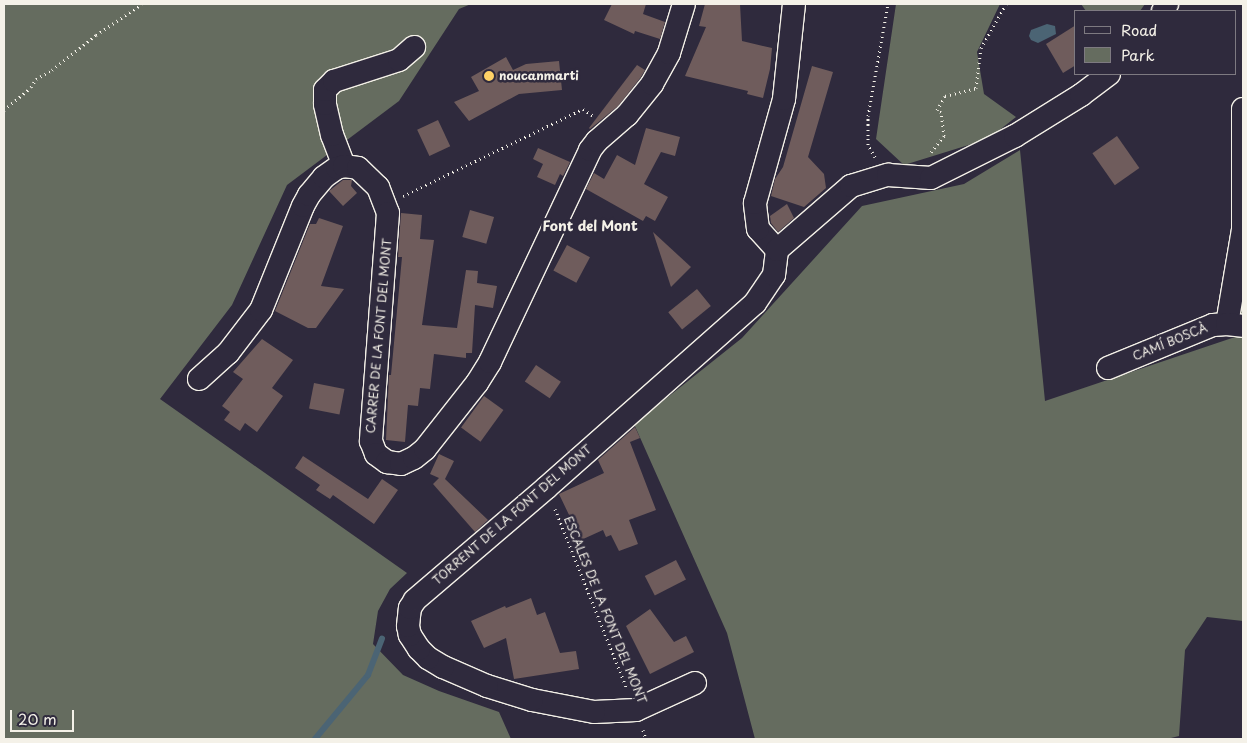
<!DOCTYPE html>
<meta charset="utf-8">
<style>
body{margin:0}
#map{position:relative;width:1247px;height:743px;overflow:hidden;background:#2f2a3d;font-family:"Playpen Sans",sans-serif}
div>[style]{position:absolute}
.green>*{inset:0;background:#656c5f}
.water>*{inset:0;background:#4b6474}
.stream>*{height:6px;margin:-3px;padding:0 3px;transform-origin:3px;border-radius:3px;background:#4b6474}
.building>*{inset:0;background:#6f5c5c;transform-origin:0 0}
.path>*{height:3px;margin-top:-1.5px;transform-origin:0;background:repeating-linear-gradient(90deg,#f4f1e8 0 1px,transparent 0 5px)}
.roads{filter:drop-shadow(1px 0 #f4f1e8) drop-shadow(-1px 0 #f4f1e8) drop-shadow(0 1px #f4f1e8) drop-shadow(0 -1px #f4f1e8)}
.minor>*{height:22px;margin:-11px;padding:0 11px;transform-origin:11px;border-radius:11px;background:#2f2a3d}
.dots>*{width:14px;height:14px;translate:-50% -50%;box-sizing:border-box;border:2px solid #2f2a3d;border-radius:50%}
span{translate:-50% -50%;white-space:nowrap;text-align:center;line-height:1.15;-webkit-text-stroke:5px #2f2a3d;paint-order:stroke}
.poi-label{font-size:12px;color:#f4f1e8;font-weight:700}
.left{translate:0 -50%;text-align:left}
.street-label{font-size:12px;color:#f4f1e8}
.neighbourhood-label{font-size:14px;color:#f4f1e8;font-weight:700}
.frame{position:absolute;inset:0;border:5px solid #f4f1e8;pointer-events:none}
.legend{position:absolute;left:1074px;top:10px;width:162px;height:65px;box-sizing:border-box;background:#2f2a3d;border:1px solid #7e7a81;margin:0;padding:6px 9px;list-style:none;font-size:15px;color:#f4f1e8}
.legend li{display:flex;align-items:center;gap:10px;height:25px}
.legend b{width:25px;border:1px solid #7e7a81}
.scale{position:absolute;left:10px;top:710px;width:64px;height:22px;box-sizing:border-box;border:2px solid #f4f1e8;border-top:0;padding-left:6px;font-size:15px;line-height:18px;white-space:nowrap;color:#f4f1e8;-webkit-text-stroke:4px #2f2a3d;paint-order:stroke}
</style>
<div id="map">
<div class="green">
<i style="clip-path:polygon(4px 4px,471px 4px,459px 9px,399px 101px,287px 185px,232px 305px,160px 399px,407px 573px,390px 589px,378px 611px,373px 644px,403px 675px,439px 691px,499px 712px,511px 739px,4px 739px)"></i>
<i style="clip-path:polygon(896px 4px,1000px 4px,977px 52px,984px 94px,1016px 117px,988px 139px,904px 165px,876px 139px)"></i>
<i style="clip-path:polygon(1081px 4px,1145px 4px,1140px 11px,1086px 11px)"></i>
<i style="clip-path:polygon(1020px 150px,1045px 401px,1235px 337px,1243px 272px,1243px 621px,1207px 617px,1185px 650px,1179px 736px,1167px 739px,755px 739px,727px 633px,634px 424px,742px 338px,862px 206px,964px 184px)"></i>
</div>
<div class="water">
<i style="clip-path:polygon(1047px 24px,1055px 26px,1056px 34px,1038px 43px,1031px 40px,1029px 36px,1031px 30px)"></i>
</div>
<div class="stream">
<i style="left:315px;top:739px;width:83px;rotate:-50.4deg"></i>
<i style="left:368px;top:675px;width:39px;rotate:-69deg"></i>
</div>
<div class="building">
<i style="clip-path:polygon(612px 4px,646px 4px,643px 14px,665px 22px,660px 39px,635px 31px,634px 34px,604px 20px)"></i>
<i style="clip-path:polygon(705px 4px,740px 4px,742px 41px,772px 48px,770px 69px,763px 98px,747px 94px,748px 91px,685px 76px,706px 27px,699px 26px)"></i>
<i style="clip-path:polygon(1076px 25px,1076px 65px,1063px 73px,1046px 44px)"></i>
<i style="clip-path:polygon(506px 57px,513px 70px,526px 64px,559px 61px,562px 90px,519px 94px,469px 121px,454px 102px,479px 91px,471px 77px)"></i>
<i style="clip-path:polygon(637px 65px,645px 70px,641px 77px,618px 106px,590px 129px,589px 128px)"></i>
<i style="clip-path:polygon(812px 66px,833px 72px,808px 157px,824px 174px,826px 188px,804px 207px,771px 196px,775px 179px,783px 167px)"></i>
<i style="left:438px;top:120px;width:29px;height:23px;rotate:65deg"></i>
<i style="clip-path:polygon(646px 128px,680px 137px,675px 156px,661px 152px,644px 184px,668px 197px,655px 221px,646px 216px,643px 221px,586px 189px,594px 173px,604px 179px,617px 155px,635px 165px)"></i>
<i style="left:1117px;top:136px;width:39px;height:30px;rotate:55deg"></i>
<i style="clip-path:polygon(538px 148px,570px 162px,563px 176px,560px 174px,555px 185px,537px 177px,543px 164px,533px 159px)"></i>
<i style="clip-path:polygon(343px 180px,352px 180px,351px 186px,357px 193px,343px 206px,329px 191px)"></i>
<i style="clip-path:polygon(787px 204px,794px 218px,778px 232px,771px 223px,770px 216px)"></i>
<i style="left:470px;top:210px;width:25px;height:28px;rotate:16deg"></i>
<i style="clip-path:polygon(401px 213px,422px 215px,420px 239px,434px 240px,422px 325px,457px 328px,466px 270px,478px 271px,477px 283px,497px 286px,493px 308px,475px 305px,472px 353px,466px 353px,466px 358px,434px 354px,430px 389px,420px 388px,418px 406px,408px 405px,405px 442px,386px 440px,389px 375px,391px 375px,402px 257px,398px 257px)"></i>
<i style="clip-path:polygon(319px 218px,343px 226px,321px 286px,344px 289px,316px 328px,308px 328px,275px 311px,310px 224px,316px 224px)"></i>
<i style="clip-path:polygon(653px 232px,691px 267px,671px 287px)"></i>
<i style="left:567px;top:245px;width:26px;height:29px;rotate:28deg"></i>
<i style="left:697px;top:289px;width:22px;height:37px;rotate:51deg"></i>
<i style="clip-path:polygon(262px 339px,293px 360px,272px 388px,283px 396px,257px 432px,245px 423px,240px 431px,224px 420px,230px 412px,222px 406px,243px 379px,233px 372px)"></i>
<i style="left:536px;top:365px;width:30px;height:20px;rotate:34deg"></i>
<i style="left:314px;top:383px;width:31px;height:26px;rotate:11deg"></i>
<i style="left:484px;top:396px;width:24px;height:39px;rotate:36deg"></i>
<i style="clip-path:polygon(635px 427px,640px 438px,630px 442px,656px 510px,629px 520px,638px 544px,619px 551px,611px 535px,606px 537px,603px 530px,581px 540px,559px 494px,604px 473px,598px 460px)"></i>
<i style="clip-path:polygon(439px 454px,454px 461px,445px 479px,488px 520px,475px 532px,433px 484px,439px 478px,430px 474px)"></i>
<i style="clip-path:polygon(303px 456px,368px 499px,382px 479px,398px 490px,374px 524px,333px 495px,330px 499px,316px 490px,320px 485px,295px 468px)"></i>
<i style="left:676px;top:560px;width:22px;height:35px;rotate:63deg"></i>
<i style="clip-path:polygon(531px 598px,537px 615px,545px 612px,560px 653px,576px 651px,579px 669px,514px 679px,506px 638px,484px 648px,471px 621px,505px 606px,506px 608px)"></i>
<i style="clip-path:polygon(650px 609px,674px 642px,686px 636px,694px 652px,650px 674px,626px 626px)"></i>
</div>
<div class="path">
<i style="left:4px;top:110px;width:35px;rotate:-40deg"></i>
<i style="left:31px;top:87px;width:9px;rotate:-58deg"></i>
<i style="left:36px;top:79px;width:18px;rotate:-29deg"></i>
<i style="left:52px;top:70px;width:56px;rotate:-38.5deg"></i>
<i style="left:96px;top:35px;width:55px;rotate:-34deg"></i>
<i style="left:931px;top:152px;width:21px;rotate:-51deg"></i>
<i style="left:944px;top:136px;width:24px;rotate:-97deg"></i>
<i style="left:941px;top:112px;width:4px;rotate:-153deg"></i>
<i style="left:937px;top:110px;width:16px;rotate:-60deg"></i>
<i style="left:945px;top:96px;width:32px;rotate:-14deg"></i>
<i style="left:976px;top:88px;width:40px;rotate:-82.9deg"></i>
<i style="left:981px;top:48px;width:51px;rotate:-60.4deg"></i>
<i style="left:875px;top:157px;width:14px;rotate:-120deg"></i>
<i style="left:868px;top:145px;width:29px;rotate:-90deg"></i>
<i style="left:868px;top:116px;width:114px;rotate:-79.9deg"></i>
<i style="left:403px;top:196px;width:200px;rotate:-25.8deg"></i>
<i style="left:583px;top:109px;width:14px;rotate:34deg"></i>
<i style="left:555px;top:509px;width:194px;rotate:68.2deg"></i>
<i style="left:643px;top:730px;width:9px;rotate:72deg"></i>
</div>
<div class="roads">
<div class="minor">
<i style="left:1163px;top:11px;width:8px;rotate:-60deg"></i>
<i style="left:344px;top:166px;width:33px;rotate:-111deg"></i>
<i style="left:332px;top:135px;width:32px;rotate:-103deg"></i>
<i style="left:325px;top:104px;width:14px;rotate:-90deg"></i>
<i style="left:325px;top:90px;width:13px;rotate:-45deg"></i>
<i style="left:334px;top:81px;width:68px;rotate:-17.9deg"></i>
<i style="left:399px;top:60px;width:20px;rotate:-41deg"></i>
<i style="left:777px;top:250px;width:28px;rotate:-132deg"></i>
<i style="left:758px;top:229px;width:26px;rotate:-97deg"></i>
<i style="left:755px;top:203px;width:108px;rotate:-74.4deg"></i>
<i style="left:784px;top:99px;width:96px;rotate:-84deg"></i>
<i style="left:1227px;top:324px;width:96px;rotate:-80.4deg"></i>
<i style="left:1243px;top:229px;width:120px;rotate:-90deg"></i>
<i style="left:1108px;top:368px;width:113px;rotate:-22.3deg"></i>
<i style="left:1213px;top:325px;width:14px;rotate:-4deg"></i>
<i style="left:1227px;top:324px;width:16px;rotate:7deg"></i>
<i style="left:199px;top:379px;width:39px;rotate:-42deg"></i>
<i style="left:228px;top:353px;width:54px;rotate:-52.5deg"></i>
<i style="left:261px;top:310px;width:112px;rotate:-68deg"></i>
<i style="left:303px;top:206px;width:13px;rotate:-61deg"></i>
<i style="left:309px;top:195px;width:23px;rotate:-50deg"></i>
<i style="left:324px;top:177px;width:16px;rotate:-35deg"></i>
<i style="left:337px;top:168px;width:7px;rotate:-16deg"></i>
<i style="left:344px;top:166px;width:14px;rotate:8deg"></i>
<i style="left:358px;top:168px;width:28px;rotate:44deg"></i>
<i style="left:378px;top:187px;width:28px;rotate:69deg"></i>
<i style="left:388px;top:213px;width:229px;rotate:94.3deg"></i>
<i style="left:371px;top:441px;width:14px;rotate:69deg"></i>
<i style="left:376px;top:454px;width:14px;rotate:36deg"></i>
<i style="left:387px;top:462px;width:14px;rotate:8deg"></i>
<i style="left:401px;top:464px;width:14px;rotate:-25deg"></i>
<i style="left:414px;top:458px;width:14px;rotate:-39deg"></i>
<i style="left:425px;top:449px;width:84px;rotate:-51.8deg"></i>
<i style="left:477px;top:383px;width:25px;rotate:-58deg"></i>
<i style="left:490px;top:362px;width:234px;rotate:-64.7deg"></i>
<i style="left:590px;top:150px;width:11px;rotate:-52deg"></i>
<i style="left:597px;top:141px;width:40px;rotate:-41deg"></i>
<i style="left:627px;top:115px;width:40px;rotate:-51deg"></i>
<i style="left:652px;top:84px;width:35px;rotate:-61deg"></i>
<i style="left:669px;top:53px;width:51px;rotate:-73deg"></i>
<i style="left:695px;top:683px;width:65px;rotate:155.4deg"></i>
<i style="left:636px;top:710px;width:42px;rotate:177.3deg"></i>
<i style="left:594px;top:712px;width:63px;rotate:-169deg"></i>
<i style="left:532px;top:700px;width:47px;rotate:-162.7deg"></i>
<i style="left:487px;top:686px;width:48px;rotate:-156.6deg"></i>
<i style="left:443px;top:667px;width:17px;rotate:-149deg"></i>
<i style="left:428px;top:658px;width:13px;rotate:-135deg"></i>
<i style="left:419px;top:649px;width:17px;rotate:-123deg"></i>
<i style="left:410px;top:635px;width:9px;rotate:-103deg"></i>
<i style="left:408px;top:626px;width:18px;rotate:-84deg"></i>
<i style="left:410px;top:608px;width:9px;rotate:-58deg"></i>
<i style="left:415px;top:600px;width:172px;rotate:-40.5deg"></i>
<i style="left:546px;top:488px;width:279px;rotate:-41.5deg"></i>
<i style="left:755px;top:303px;width:34px;rotate:-56deg"></i>
<i style="left:774px;top:275px;width:25px;rotate:-83deg"></i>
<i style="left:777px;top:250px;width:98px;rotate:-40.9deg"></i>
<i style="left:851px;top:186px;width:39px;rotate:-17deg"></i>
<i style="left:888px;top:175px;width:43px;rotate:4deg"></i>
<i style="left:931px;top:178px;width:94px;rotate:-26.6deg"></i>
<i style="left:1015px;top:136px;width:78px;rotate:-31.8deg"></i>
<i style="left:1081px;top:95px;width:35px;rotate:-37deg"></i>
</div>
</div>
<div class="dots">
<i style="left:489px;top:76px;background:#ffd166"></i>
</div>
<div class="poi-label">
<span class="left" style="left:499px;top:76px">noucanmarti</span>
</div>
<div class="street-label">
<span style="left:379px;top:336px;rotate:-85deg">CARRER DE LA FONT DEL MONT</span>
<span style="left:1170px;top:342px;rotate:-22deg">CAMÍ BOSCÀ</span>
<span style="left:512px;top:515px;rotate:-41deg">TORRENT DE LA FONT DEL MONT</span>
<span style="left:605px;top:610px;rotate:68deg">ESCALES DE LA FONT DEL MONT</span>
</div>
<div class="neighbourhood-label">
<span style="left:590px;top:226px">Font del Mont</span>
</div>
<div class="frame"></div>
<ul class="legend">
<li><b style="height:6px;background:#2f2a3d"></b>Road</li>
<li><b style="height:14px;background:#656c5f"></b>Park</li>
</ul>
<div class="scale">20 m</div>
</div>
